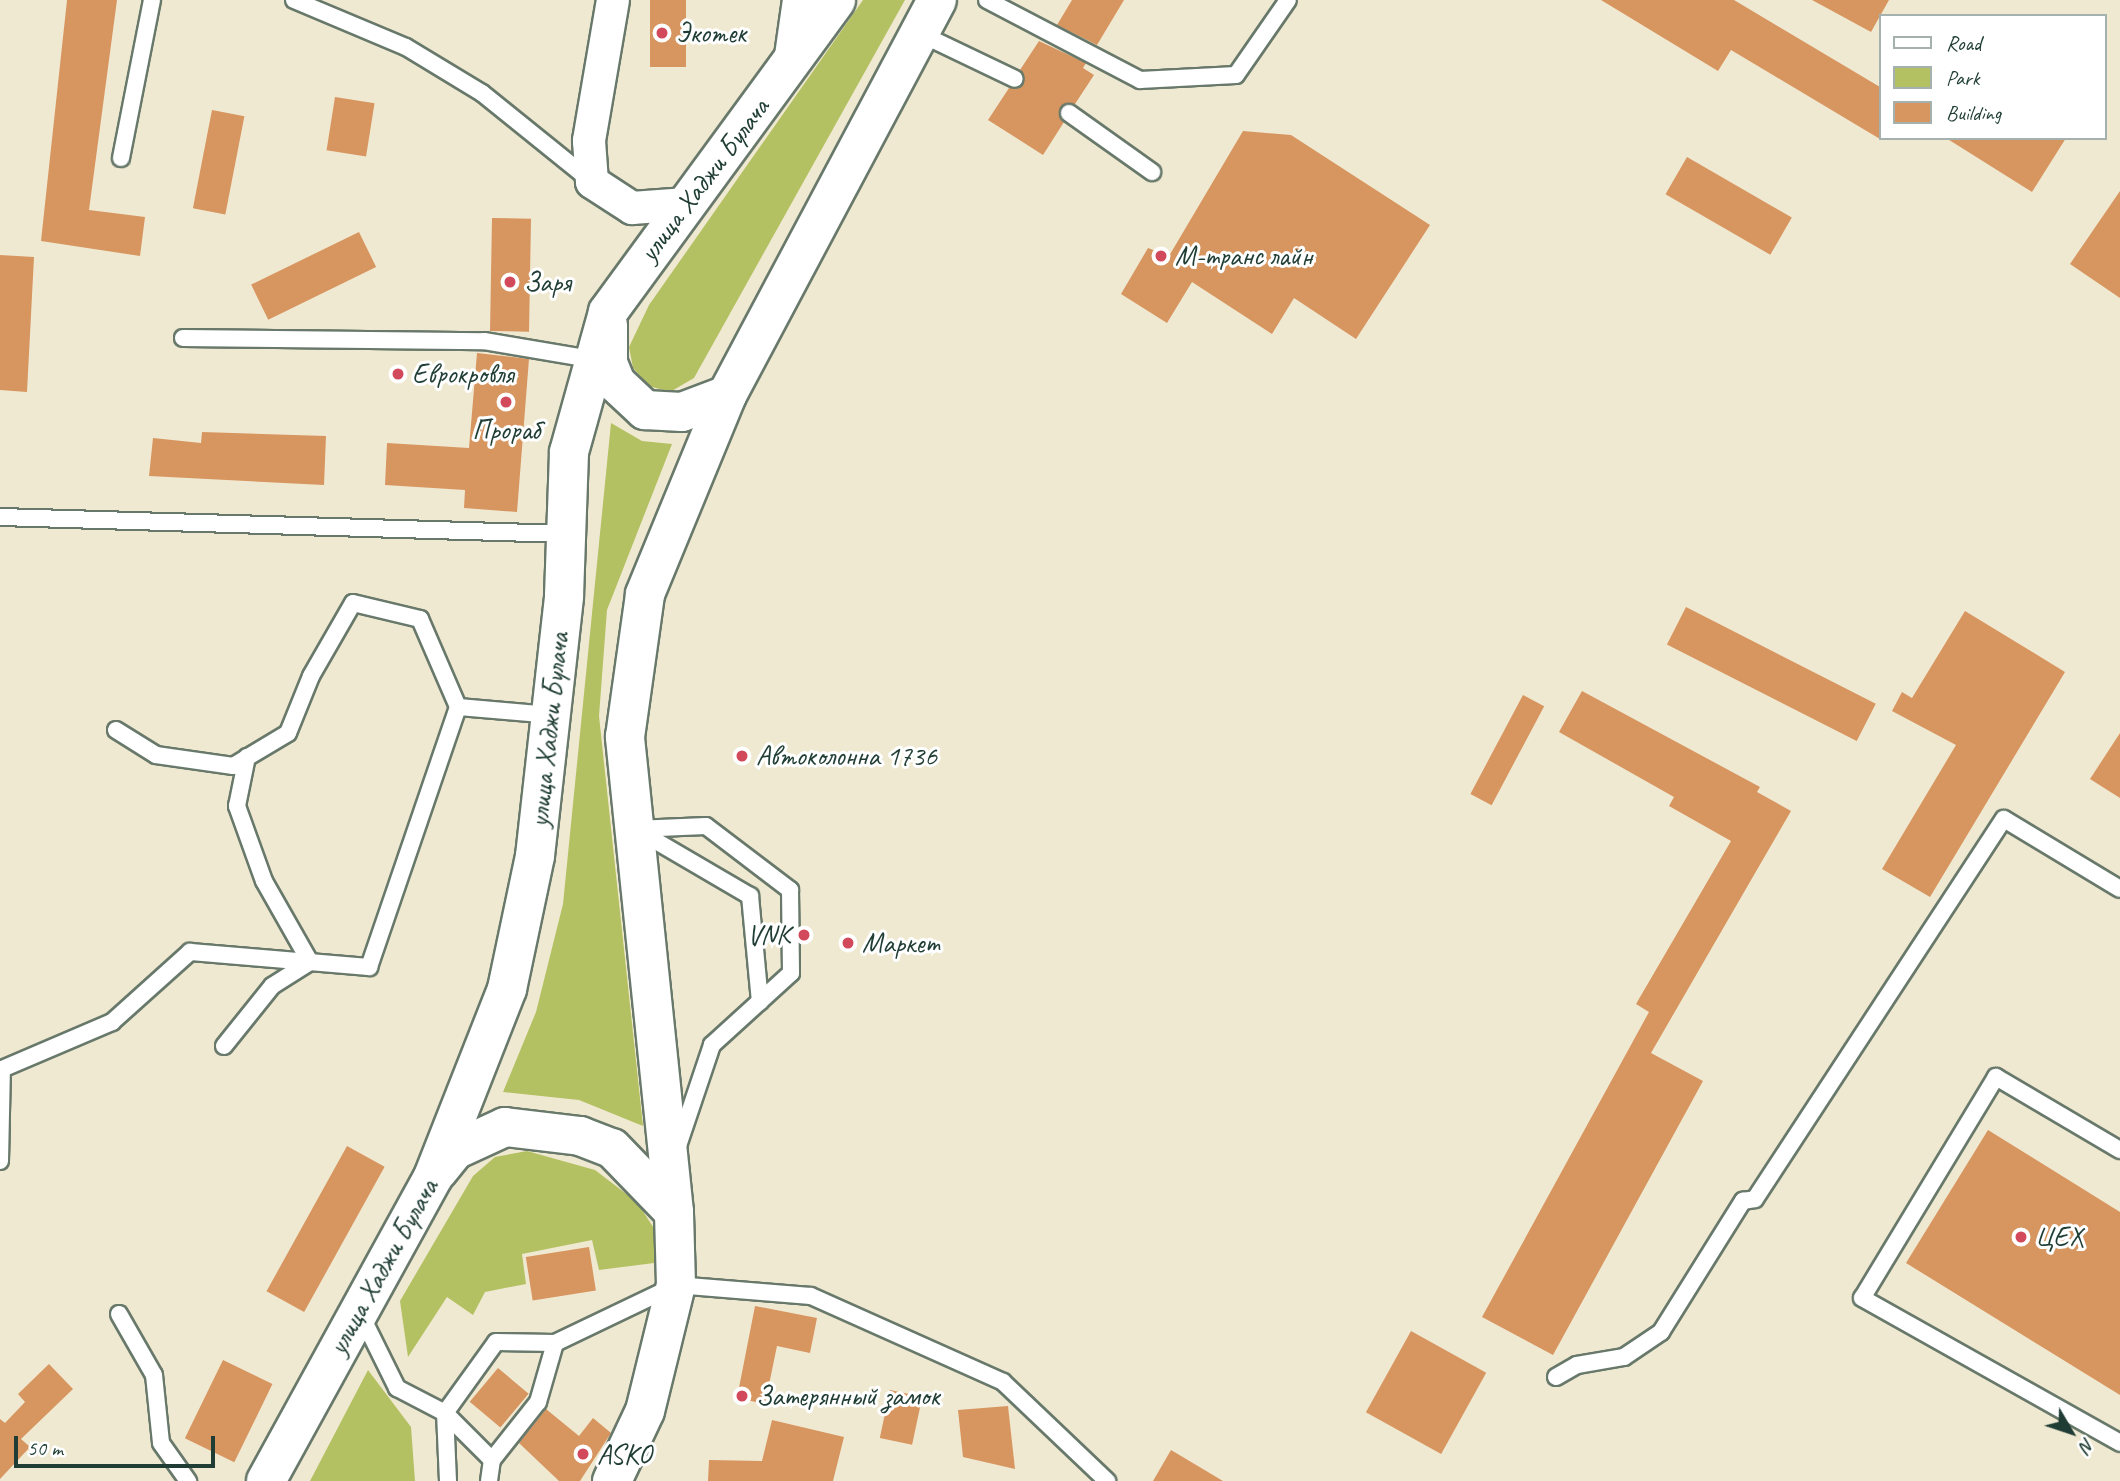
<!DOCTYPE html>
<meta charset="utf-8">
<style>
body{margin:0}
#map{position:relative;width:2120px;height:1481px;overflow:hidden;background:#f0e9d1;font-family:Caveat,sans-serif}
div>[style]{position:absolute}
.green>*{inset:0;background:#b4c163}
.building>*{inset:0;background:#d79560;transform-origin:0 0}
.roads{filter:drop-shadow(2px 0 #68796b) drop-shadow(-2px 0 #68796b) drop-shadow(0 2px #68796b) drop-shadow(0 -2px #68796b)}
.lane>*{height:16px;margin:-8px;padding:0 8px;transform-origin:8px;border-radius:8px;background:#fff}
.street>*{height:32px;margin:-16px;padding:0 16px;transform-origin:16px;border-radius:16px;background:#fff}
.primary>*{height:38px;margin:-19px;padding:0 19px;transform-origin:19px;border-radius:19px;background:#fff}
.dots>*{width:19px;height:19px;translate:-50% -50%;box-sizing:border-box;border:4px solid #fff;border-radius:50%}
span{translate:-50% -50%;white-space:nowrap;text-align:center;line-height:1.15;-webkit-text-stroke:6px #fff;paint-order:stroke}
.poi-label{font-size:28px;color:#1f3d34}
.left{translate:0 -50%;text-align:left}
.right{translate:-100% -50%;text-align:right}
.street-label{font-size:28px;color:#1f3d34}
.legend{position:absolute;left:1879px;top:14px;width:228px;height:126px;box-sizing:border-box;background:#fff;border:2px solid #a5b1ae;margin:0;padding:9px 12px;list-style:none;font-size:21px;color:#1f3d34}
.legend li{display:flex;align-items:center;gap:14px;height:35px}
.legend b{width:35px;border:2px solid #a5b1ae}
.north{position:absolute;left:2036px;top:1397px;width:70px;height:70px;-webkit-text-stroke:5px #fff;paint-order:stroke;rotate:129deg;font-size:19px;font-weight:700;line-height:28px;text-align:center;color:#1f3d34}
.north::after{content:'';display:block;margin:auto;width:24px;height:32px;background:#1f3d34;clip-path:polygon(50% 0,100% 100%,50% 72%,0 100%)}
.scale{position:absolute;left:14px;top:1436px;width:201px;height:32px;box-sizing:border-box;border:4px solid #1f3d34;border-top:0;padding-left:9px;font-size:21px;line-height:24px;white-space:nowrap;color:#1f3d34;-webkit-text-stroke:5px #fff;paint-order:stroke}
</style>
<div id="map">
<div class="green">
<i style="clip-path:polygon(863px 0,905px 0,694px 378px,670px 392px,649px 386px,633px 368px,629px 347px,649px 305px)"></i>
<i style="clip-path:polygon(611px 423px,642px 441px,672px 444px,607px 610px,599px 716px,643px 1126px,579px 1100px,503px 1092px,536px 1012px,563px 904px)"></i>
<i style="clip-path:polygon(527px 1151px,595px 1170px,637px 1202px,657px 1233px,654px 1263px,599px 1270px,592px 1240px,522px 1254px,526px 1284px,485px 1292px,473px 1315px,447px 1297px,408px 1357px,400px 1301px,473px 1176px,495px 1157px)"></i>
<i style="clip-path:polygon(368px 1370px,411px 1427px,415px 1481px,310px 1481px)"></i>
</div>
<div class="building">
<i style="clip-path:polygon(67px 0,117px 0,89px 210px,145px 217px,140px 256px,41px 241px)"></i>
<i style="left:650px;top:0;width:36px;height:67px"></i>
<i style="clip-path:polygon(1072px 0,1124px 0,1097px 45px,1057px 25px)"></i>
<i style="clip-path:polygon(1601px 0,1734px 0,1880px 87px,1880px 139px,1731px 50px,1718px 71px)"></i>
<i style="clip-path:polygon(1812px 0,1889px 0,1871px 32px)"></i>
<i style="clip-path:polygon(1039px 41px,1086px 63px,1083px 68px,1094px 75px,1075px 104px,1060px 108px,1064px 122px,1043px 155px,988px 120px,1009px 88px,1024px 84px,1020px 70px)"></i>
<i style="left:335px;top:97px;width:40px;height:54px;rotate:9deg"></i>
<i style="left:212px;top:110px;width:33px;height:100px;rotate:11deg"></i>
<i style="clip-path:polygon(1243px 131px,1291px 135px,1430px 225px,1356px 339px,1294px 298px,1272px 334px,1192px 282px,1167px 323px,1121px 294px,1148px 248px,1169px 256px)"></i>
<i style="clip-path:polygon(1946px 138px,2066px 138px,2032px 192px)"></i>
<i style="left:1687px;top:157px;width:121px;height:43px;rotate:30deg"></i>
<i style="clip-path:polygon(2120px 191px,2120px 298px,2070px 264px)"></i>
<i style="left:492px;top:218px;width:39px;height:113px;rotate:1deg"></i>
<i style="left:359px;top:232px;width:39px;height:120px;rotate:64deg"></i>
<i style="clip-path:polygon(0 255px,34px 257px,27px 392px,0 390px)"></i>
<i style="clip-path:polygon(477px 353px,529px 359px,517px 512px,464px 508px,465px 490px,385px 485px,387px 443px,469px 448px)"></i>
<i style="clip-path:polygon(202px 432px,326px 436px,324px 485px,149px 476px,153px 438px,201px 443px)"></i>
<i style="left:1686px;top:607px;width:213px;height:42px;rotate:27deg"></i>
<i style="clip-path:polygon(1965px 611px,2065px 672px,1930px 897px,1882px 869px,1956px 745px,1892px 711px,1902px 692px,1912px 698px)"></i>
<i style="clip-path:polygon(1582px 691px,1760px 787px,1757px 792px,1791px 811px,1651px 1053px,1703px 1081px,1553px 1355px,1482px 1317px,1649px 1012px,1636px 1004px,1731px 841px,1669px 806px,1674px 797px,1559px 732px)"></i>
<i style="left:1523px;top:695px;width:24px;height:112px;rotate:28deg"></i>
<i style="clip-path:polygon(2120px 733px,2120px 798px,2090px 779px)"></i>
<i style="clip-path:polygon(1988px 1130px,2120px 1212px,2120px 1395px,1906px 1263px)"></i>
<i style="left:347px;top:1146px;width:43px;height:166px;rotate:29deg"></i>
<i style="left:589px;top:1247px;width:44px;height:64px;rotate:81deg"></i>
<i style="clip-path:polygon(755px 1306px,817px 1318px,810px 1353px,777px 1346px,765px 1404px,737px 1398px)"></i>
<i style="left:1411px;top:1331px;width:86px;height:93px;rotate:29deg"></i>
<i style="left:223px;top:1360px;width:55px;height:87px;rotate:26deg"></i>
<i style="clip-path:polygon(49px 1364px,73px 1389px,21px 1439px,30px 1447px,0 1479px,0 1419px,5px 1423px,25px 1402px,18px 1394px)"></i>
<i style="left:498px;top:1368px;width:40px;height:44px;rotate:40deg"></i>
<i style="left:890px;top:1390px;width:33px;height:49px;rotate:12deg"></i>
<i style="clip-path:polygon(1008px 1406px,1015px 1469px,963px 1457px,958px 1410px)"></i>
<i style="clip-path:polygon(546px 1409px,579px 1436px,593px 1418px,611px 1433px,580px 1481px,559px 1481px,519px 1443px)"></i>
<i style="clip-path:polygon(772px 1420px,844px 1437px,833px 1481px,708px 1481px,709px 1460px,762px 1461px)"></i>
<i style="clip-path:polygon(1171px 1450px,1223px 1481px,1153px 1481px)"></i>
</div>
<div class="roads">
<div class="lane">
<i style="left:294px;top:0;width:121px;rotate:22.8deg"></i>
<i style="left:406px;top:47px;width:89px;rotate:31.2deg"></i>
<i style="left:482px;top:93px;width:139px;rotate:38.9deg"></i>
<i style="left:987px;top:0;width:173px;rotate:27.6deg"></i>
<i style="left:1140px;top:80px;width:96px;rotate:-3deg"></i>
<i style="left:1236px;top:75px;width:91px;rotate:-55.3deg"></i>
<i style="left:919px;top:33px;width:106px;rotate:25.6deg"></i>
<i style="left:1069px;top:113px;width:102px;rotate:35.4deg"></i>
<i style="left:121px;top:158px;width:161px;rotate:-78.9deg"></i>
<i style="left:183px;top:338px;width:301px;rotate:0.6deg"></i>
<i style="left:484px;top:341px;width:108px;rotate:9.6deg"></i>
<i style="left:0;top:517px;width:566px;rotate:1.72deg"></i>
<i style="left:116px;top:730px;width:47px;rotate:32deg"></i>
<i style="left:156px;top:755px;width:78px;rotate:8.1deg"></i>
<i style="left:233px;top:766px;width:64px;rotate:-31deg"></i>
<i style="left:288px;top:733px;width:61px;rotate:-68deg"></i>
<i style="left:311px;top:676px;width:84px;rotate:-60.1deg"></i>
<i style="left:353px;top:603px;width:69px;rotate:13.4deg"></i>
<i style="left:420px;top:619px;width:96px;rotate:66.6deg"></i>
<i style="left:458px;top:707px;width:93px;rotate:4.9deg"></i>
<i style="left:635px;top:829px;width:71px;rotate:-2.4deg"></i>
<i style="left:706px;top:826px;width:106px;rotate:37.3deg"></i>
<i style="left:790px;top:890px;width:83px;rotate:89.3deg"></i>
<i style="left:791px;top:973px;width:107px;rotate:137.7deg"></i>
<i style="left:712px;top:1045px;width:107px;rotate:108.6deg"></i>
<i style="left:637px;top:830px;width:131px;rotate:30.3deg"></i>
<i style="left:750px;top:896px;width:106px;rotate:84.6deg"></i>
<i style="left:224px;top:1046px;width:77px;rotate:-51.3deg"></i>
<i style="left:272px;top:986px;width:45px;rotate:-32.3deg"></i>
<i style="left:310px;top:962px;width:93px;rotate:-119.6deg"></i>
<i style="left:264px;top:881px;width:80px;rotate:-109.8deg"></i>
<i style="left:237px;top:806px;width:50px;rotate:-78.5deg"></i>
<i style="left:2120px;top:1150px;width:144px;rotate:-149.5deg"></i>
<i style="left:1996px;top:1077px;width:258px;rotate:121.2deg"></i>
<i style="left:1862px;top:1298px;width:296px;rotate:29.3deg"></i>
<i style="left:0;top:1161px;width:92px;rotate:-88.8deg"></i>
<i style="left:2px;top:1069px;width:120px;rotate:-23.1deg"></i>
<i style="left:112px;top:1022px;width:105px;rotate:-41.9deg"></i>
<i style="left:190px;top:952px;width:180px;rotate:4.8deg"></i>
<i style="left:369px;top:967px;width:275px;rotate:-71.1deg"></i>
<i style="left:360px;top:1313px;width:84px;rotate:63.7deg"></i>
<i style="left:397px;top:1388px;width:54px;rotate:27.5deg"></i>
<i style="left:445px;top:1413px;width:66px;rotate:45deg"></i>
<i style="left:119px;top:1314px;width:70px;rotate:60.2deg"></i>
<i style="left:154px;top:1375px;width:68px;rotate:84.1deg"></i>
<i style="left:161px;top:1443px;width:47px;rotate:54.6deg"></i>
<i style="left:1556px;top:1377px;width:24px;rotate:-30deg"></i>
<i style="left:1577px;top:1365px;width:48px;rotate:-9.7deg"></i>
<i style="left:1624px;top:1357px;width:45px;rotate:-34deg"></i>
<i style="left:1661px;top:1332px;width:155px;rotate:-58deg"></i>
<i style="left:1743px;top:1201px;width:12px;rotate:-9deg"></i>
<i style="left:1755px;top:1199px;width:454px;rotate:-56.8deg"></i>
<i style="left:2004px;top:819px;width:135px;rotate:31.1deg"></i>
<i style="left:448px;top:1481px;width:68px;rotate:-92.5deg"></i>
<i style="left:445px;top:1413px;width:87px;rotate:-54.3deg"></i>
<i style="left:496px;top:1342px;width:59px;rotate:1deg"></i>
<i style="left:555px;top:1343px;width:134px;rotate:-25.6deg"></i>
<i style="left:676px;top:1285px;width:135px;rotate:4.7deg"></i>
<i style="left:811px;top:1296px;width:210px;rotate:24.1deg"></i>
<i style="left:1003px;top:1382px;width:144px;rotate:43.6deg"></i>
<i style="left:489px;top:1481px;width:21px;rotate:-82deg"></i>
<i style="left:492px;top:1460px;width:74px;rotate:-51.6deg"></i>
<i style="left:538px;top:1402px;width:61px;rotate:-73.9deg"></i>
</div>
<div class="street">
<i style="left:613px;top:0;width:143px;rotate:99.7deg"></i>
<i style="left:589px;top:141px;width:41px;rotate:85.8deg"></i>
<i style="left:592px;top:182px;width:48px;rotate:33deg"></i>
<i style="left:632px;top:208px;width:55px;rotate:-4.2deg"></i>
<i style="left:790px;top:63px;width:64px;rotate:-81.9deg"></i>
</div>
<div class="primary">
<i style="left:608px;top:325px;width:38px;rotate:90deg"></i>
<i style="left:608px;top:363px;width:22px;rotate:68deg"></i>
<i style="left:616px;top:383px;width:40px;rotate:43deg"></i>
<i style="left:645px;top:410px;width:37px;rotate:3deg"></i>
<i style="left:682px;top:412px;width:48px;rotate:-20.7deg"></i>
<i style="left:438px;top:1171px;width:27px;rotate:-51deg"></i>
<i style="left:455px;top:1150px;width:55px;rotate:-24.7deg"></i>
<i style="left:505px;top:1127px;width:76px;rotate:6.8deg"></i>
<i style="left:580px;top:1136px;width:34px;rotate:21deg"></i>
<i style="left:612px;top:1148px;width:89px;rotate:45.9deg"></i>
<i style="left:266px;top:1481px;width:347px;rotate:-61.2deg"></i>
<i style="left:433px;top:1177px;width:202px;rotate:-68.5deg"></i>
<i style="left:507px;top:989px;width:136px;rotate:-78.1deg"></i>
<i style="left:535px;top:856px;width:262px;rotate:-83.6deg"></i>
<i style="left:564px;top:596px;width:144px;rotate:-88deg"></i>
<i style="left:569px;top:452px;width:145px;rotate:-74.4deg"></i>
<i style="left:608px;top:312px;width:386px;rotate:-53.8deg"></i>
<i style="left:612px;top:1481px;width:77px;rotate:-64.8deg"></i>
<i style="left:645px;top:1411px;width:130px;rotate:-76.2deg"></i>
<i style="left:676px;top:1285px;width:73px;rotate:-91.6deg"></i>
<i style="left:674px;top:1212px;width:478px;rotate:-95.9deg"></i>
<i style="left:625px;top:737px;width:144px;rotate:-82deg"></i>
<i style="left:645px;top:594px;width:215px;rotate:-67.6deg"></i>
<i style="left:727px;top:395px;width:447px;rotate:-62deg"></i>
</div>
</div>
<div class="dots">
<i style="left:662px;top:33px;background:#d1495b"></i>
<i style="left:1161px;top:256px;background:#d1495b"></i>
<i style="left:510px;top:282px;background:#d1495b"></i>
<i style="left:398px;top:374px;background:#d1495b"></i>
<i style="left:506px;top:402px;background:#d1495b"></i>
<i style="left:742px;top:756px;background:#d1495b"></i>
<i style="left:804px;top:935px;background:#d1495b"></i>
<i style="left:848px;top:943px;background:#d1495b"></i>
<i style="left:2021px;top:1237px;background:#d1495b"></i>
<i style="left:742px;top:1396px;background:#d1495b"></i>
<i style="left:583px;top:1454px;background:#d1495b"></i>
</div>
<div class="poi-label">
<span class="left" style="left:676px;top:33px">Экотек</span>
<span class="left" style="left:1175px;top:256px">М-транс лайн</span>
<span class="left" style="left:524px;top:282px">Заря</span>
<span class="left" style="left:412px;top:374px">Еврокровля</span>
<span style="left:506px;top:430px">Прораб</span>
<span class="left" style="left:756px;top:756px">Автоколонна 1736</span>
<span class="right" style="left:790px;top:935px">VNK</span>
<span class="left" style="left:862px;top:943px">Маркет</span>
<span class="left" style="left:2035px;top:1237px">ЦЕХ</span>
<span class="left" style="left:756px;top:1396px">Затерянный замок</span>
<span class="left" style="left:597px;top:1454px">ASKO</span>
</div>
<div class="street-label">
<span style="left:704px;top:180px;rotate:-53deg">улица Хаджи Булача</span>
<span style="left:549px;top:730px;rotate:-84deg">улица Хаджи Булача</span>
<span style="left:383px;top:1267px;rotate:-61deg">улица Хаджи Булача</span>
</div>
<ul class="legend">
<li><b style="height:9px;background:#fff"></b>Road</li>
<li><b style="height:19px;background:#b4c163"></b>Park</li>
<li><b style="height:19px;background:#d79560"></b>Building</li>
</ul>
<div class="north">N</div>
<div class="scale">50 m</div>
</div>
